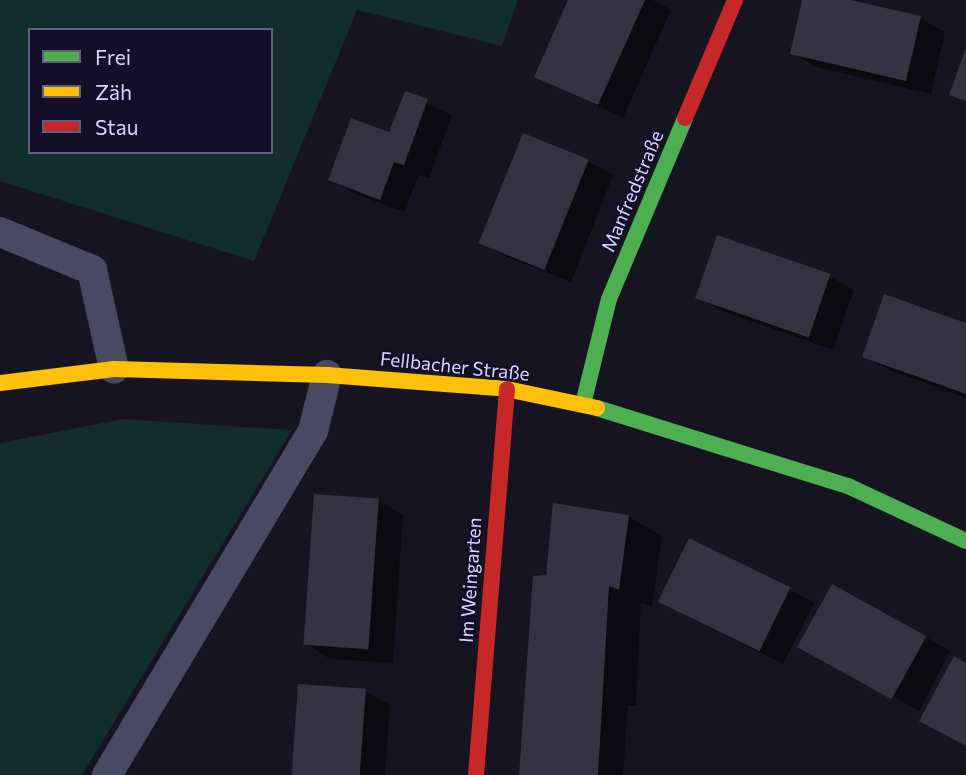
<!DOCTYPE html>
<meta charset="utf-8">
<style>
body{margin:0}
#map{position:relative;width:966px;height:775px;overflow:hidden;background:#161421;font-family:Commissioner,sans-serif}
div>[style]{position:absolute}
.green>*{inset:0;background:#132c2d}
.shadow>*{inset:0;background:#0007}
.building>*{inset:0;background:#343243;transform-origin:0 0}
.lane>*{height:30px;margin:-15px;padding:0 15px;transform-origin:15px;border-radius:15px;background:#4a4962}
.fast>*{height:16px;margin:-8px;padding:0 8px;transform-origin:8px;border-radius:8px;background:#4caf50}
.slow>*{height:16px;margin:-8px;padding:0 8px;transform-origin:8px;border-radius:8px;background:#ffc107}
.jam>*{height:16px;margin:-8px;padding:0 8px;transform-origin:8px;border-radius:8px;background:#c62828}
span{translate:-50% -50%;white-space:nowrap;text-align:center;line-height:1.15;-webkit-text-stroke:5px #130f26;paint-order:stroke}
.street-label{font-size:19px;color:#d9d4ff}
.legend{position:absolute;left:28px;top:28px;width:245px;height:126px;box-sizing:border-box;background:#130f26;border:2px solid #625e7d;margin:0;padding:9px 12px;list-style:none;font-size:21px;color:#d9d4ff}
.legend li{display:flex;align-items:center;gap:14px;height:35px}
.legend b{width:35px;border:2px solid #625e7d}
</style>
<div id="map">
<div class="green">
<i style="clip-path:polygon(evenodd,0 0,518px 0,502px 46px,357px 10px,254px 261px,0 181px,0 0,30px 30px,271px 30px,271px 152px,30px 152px,30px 30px)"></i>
<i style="clip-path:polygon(123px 419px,292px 430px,82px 775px,0 775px,0 443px)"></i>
</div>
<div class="shadow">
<i style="clip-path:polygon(569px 0,653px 0,671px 10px,623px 118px,536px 76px)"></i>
<i style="clip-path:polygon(804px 0,844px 0,920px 18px,945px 32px,931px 94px,816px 67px,792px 53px)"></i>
<i style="clip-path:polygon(406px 93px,452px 115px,429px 178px,418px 175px,405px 212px,355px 194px,330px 179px,390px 135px)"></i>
<i style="clip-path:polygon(588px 161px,613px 175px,571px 282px,507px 257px,482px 243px)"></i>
<i style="clip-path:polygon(829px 276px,854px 290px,833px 350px,722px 311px,697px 297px)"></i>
<i style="clip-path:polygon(966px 325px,966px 398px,889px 370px,864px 356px)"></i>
<i style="clip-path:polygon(379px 501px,403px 515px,393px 663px,330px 659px,306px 644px)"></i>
<i style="clip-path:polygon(554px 505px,629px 517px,662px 536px,652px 607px,641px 603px,636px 705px,628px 705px,623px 775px,521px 775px)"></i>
<i style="clip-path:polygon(789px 589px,814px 603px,783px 664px,684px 615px)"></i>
<i style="clip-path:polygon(926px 637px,950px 651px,919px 711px,825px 660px)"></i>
<i style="clip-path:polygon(365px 691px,390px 705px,385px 775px,293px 775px)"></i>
</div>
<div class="building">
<i style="clip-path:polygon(568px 0,645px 0,598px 105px,534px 77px)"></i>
<i style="clip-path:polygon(802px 0,850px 0,921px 16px,906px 81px,790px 54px)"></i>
<i style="clip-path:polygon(966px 48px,966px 101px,949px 95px)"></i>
<i style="clip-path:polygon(405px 91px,428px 99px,404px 165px,394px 162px,380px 200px,328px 180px,351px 118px,389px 132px)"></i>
<i style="left:523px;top:133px;width:71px;height:119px;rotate:22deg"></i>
<i style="left:717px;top:235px;width:120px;height:67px;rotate:19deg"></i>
<i style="clip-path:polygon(884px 294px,966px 323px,966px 394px,862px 357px)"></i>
<i style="left:314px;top:494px;width:65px;height:151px;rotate:4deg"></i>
<i style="clip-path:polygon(553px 503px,629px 515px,619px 590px,609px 586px,598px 775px,519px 775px,533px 576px,546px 575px)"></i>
<i style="left:689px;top:538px;width:113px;height:71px;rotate:26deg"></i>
<i style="left:832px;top:584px;width:108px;height:72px;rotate:29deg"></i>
<i style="clip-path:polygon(954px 656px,966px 663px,966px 746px,919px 721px)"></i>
<i style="left:298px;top:684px;width:68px;height:91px;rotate:4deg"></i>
</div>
<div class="lane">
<i style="left:0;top:232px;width:100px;rotate:22.4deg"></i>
<i style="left:92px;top:270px;width:101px;rotate:77.5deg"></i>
<i style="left:107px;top:775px;width:401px;rotate:-59.1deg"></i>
<i style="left:313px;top:431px;width:58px;rotate:-76deg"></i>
</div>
<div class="fast">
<i style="left:583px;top:404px;width:108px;rotate:-76.1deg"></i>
<i style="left:609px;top:299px;width:196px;rotate:-67.2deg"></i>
<i style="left:597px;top:408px;width:263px;rotate:17.3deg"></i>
<i style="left:848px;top:486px;width:130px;rotate:25deg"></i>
</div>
<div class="slow">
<i style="left:0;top:383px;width:115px;rotate:-7deg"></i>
<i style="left:114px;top:369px;width:213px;rotate:1.6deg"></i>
<i style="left:327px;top:375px;width:181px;rotate:4.4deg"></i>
<i style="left:507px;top:389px;width:92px;rotate:11.9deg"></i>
</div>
<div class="jam">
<i style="left:685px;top:118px;width:128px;rotate:-67deg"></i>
<i style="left:476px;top:775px;width:387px;rotate:-85.4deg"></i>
</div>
<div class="street-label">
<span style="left:632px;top:191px;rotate:-67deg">Manfredstraße</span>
<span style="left:455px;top:366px;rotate:6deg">Fellbacher Straße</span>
<span style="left:470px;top:580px;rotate:-86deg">Im Weingarten</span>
</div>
<ul class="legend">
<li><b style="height:9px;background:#4caf50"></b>Frei</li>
<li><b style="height:9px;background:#ffc107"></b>Zäh</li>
<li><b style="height:9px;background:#c62828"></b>Stau</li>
</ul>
</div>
